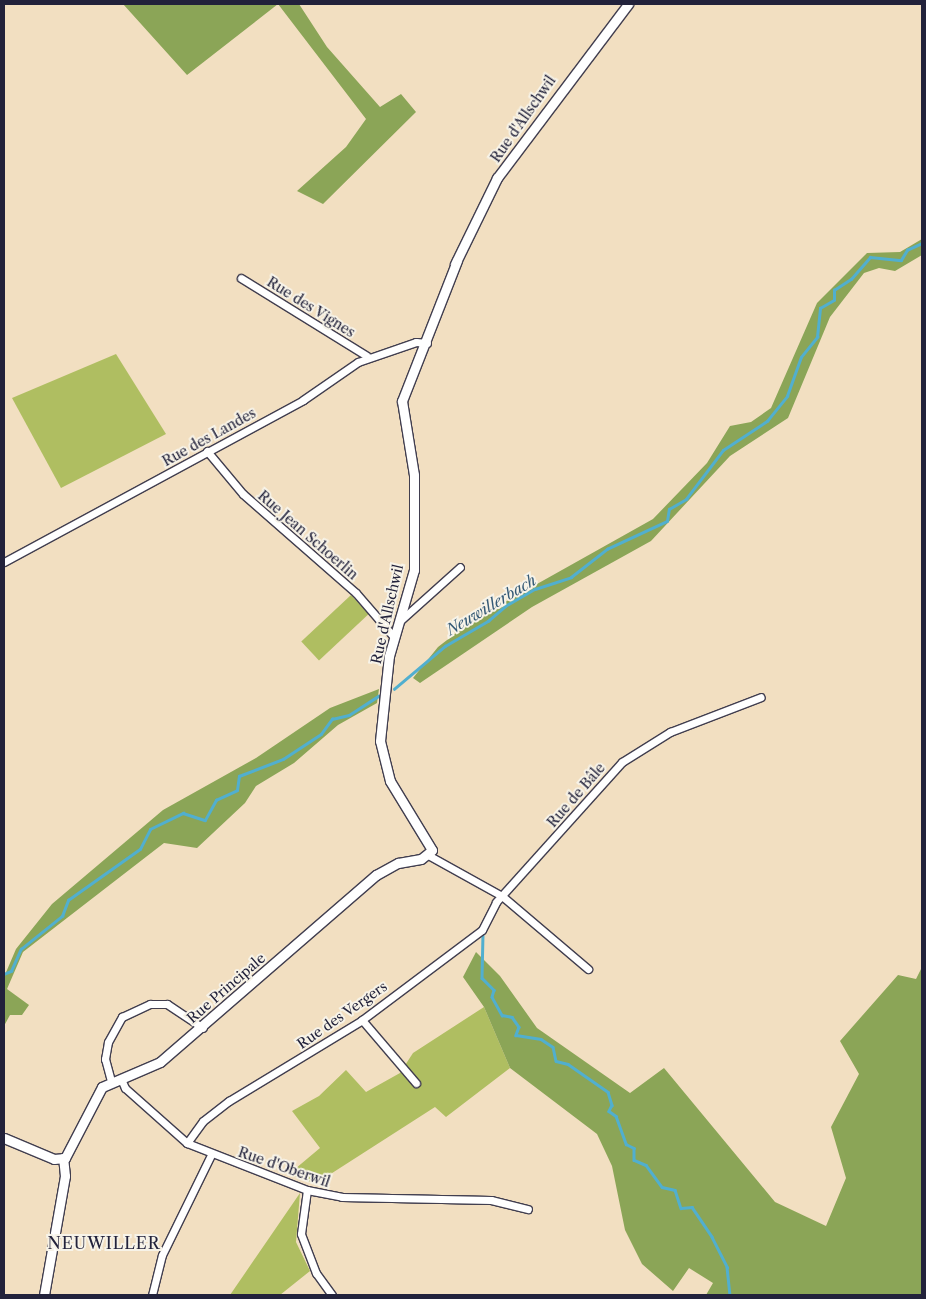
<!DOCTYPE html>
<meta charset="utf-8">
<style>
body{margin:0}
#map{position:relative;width:926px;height:1299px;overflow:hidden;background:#f2dfc1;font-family:"Libre Caslon Text",serif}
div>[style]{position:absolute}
.green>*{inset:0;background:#afbe61;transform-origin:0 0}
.forest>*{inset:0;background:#8ba557}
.stream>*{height:2.5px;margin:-1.25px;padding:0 1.25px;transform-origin:1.25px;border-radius:1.25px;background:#51afcf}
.roads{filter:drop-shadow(1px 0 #413e4f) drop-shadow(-1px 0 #413e4f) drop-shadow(0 1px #413e4f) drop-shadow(0 -1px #413e4f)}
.minor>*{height:7px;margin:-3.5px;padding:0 3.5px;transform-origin:3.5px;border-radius:3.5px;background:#fff}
.tertiary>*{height:9px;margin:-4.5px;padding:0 4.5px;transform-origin:4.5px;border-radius:4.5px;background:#fff}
span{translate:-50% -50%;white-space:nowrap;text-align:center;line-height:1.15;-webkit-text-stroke:4px #f7f3e8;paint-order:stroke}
.street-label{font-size:14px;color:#22223b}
.water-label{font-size:15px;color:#355a76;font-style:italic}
.quarter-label{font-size:16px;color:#22223b;letter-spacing:1px}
.frame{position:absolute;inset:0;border:5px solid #22223b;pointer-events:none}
</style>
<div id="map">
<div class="green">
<i style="clip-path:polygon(116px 354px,166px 434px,61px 488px,12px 398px)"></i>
<i style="left:351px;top:595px;width:26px;height:68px;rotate:47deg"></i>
<i style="clip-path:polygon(484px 1007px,510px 1068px,446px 1117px,435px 1107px,315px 1184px,289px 1174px,320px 1148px,292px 1111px,319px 1096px,346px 1070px,366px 1092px,400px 1073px,413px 1053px)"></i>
<i style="clip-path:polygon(300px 1193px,296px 1242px,310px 1271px,280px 1295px,230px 1295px)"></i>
</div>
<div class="forest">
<i style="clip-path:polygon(123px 4px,299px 4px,327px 47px,380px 107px,401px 94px,416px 112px,323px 204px,297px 191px,346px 147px,366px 119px,278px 4px,187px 75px)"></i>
<i style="clip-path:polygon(922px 239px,922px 255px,895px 271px,879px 268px,864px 273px,830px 317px,788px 418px,730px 456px,651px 541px,532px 607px,420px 683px,413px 678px,438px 647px,473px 620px,653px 519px,707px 463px,730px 426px,751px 422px,771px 408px,817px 303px,867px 253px,900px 252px)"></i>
<i style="clip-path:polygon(379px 689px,377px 703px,338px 725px,294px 763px,256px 786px,245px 803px,197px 848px,164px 843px,23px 952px,7px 989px,29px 1005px,22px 1015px,10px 1015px,4px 1026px,4px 977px,16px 949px,52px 904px,163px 810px,256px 758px,330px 708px)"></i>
<i style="clip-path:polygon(476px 952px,500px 976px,537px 1028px,630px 1093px,664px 1068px,775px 1202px,826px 1226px,846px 1178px,831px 1127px,859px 1074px,840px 1041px,898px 975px,916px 979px,922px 967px,922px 1295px,706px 1295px,713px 1283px,689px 1268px,673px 1291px,642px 1264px,625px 1230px,612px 1166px,597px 1134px,510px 1068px,484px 1007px,463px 977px)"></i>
</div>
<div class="stream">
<i style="left:394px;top:689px;width:67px;rotate:-40.1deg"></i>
<i style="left:445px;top:646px;width:50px;rotate:-30.2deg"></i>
<i style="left:488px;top:621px;width:23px;rotate:-41deg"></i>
<i style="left:505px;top:606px;width:34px;rotate:-30deg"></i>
<i style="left:535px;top:589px;width:38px;rotate:-18deg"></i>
<i style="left:571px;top:577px;width:46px;rotate:-37.9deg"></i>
<i style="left:607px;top:549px;width:66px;rotate:-25deg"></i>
<i style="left:667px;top:521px;width:12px;rotate:-81deg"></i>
<i style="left:669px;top:509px;width:20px;rotate:-30deg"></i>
<i style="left:686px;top:499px;width:61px;rotate:-52.9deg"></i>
<i style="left:723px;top:450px;width:53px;rotate:-33.4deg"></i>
<i style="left:767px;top:421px;width:32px;rotate:-51deg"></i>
<i style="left:787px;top:396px;width:41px;rotate:-70.3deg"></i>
<i style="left:801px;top:357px;width:26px;rotate:-51deg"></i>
<i style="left:817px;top:337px;width:29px;rotate:-84deg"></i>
<i style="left:820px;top:308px;width:16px;rotate:-30deg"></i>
<i style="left:834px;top:300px;width:10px;rotate:-90deg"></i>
<i style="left:834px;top:290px;width:20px;rotate:-33deg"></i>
<i style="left:851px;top:279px;width:29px;rotate:-49deg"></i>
<i style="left:870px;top:257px;width:31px;rotate:6deg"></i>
<i style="left:901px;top:260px;width:12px;rotate:-59deg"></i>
<i style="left:907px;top:250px;width:17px;rotate:-25deg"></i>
<i style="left:483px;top:934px;width:44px;rotate:91.3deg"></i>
<i style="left:482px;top:978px;width:17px;rotate:45deg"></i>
<i style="left:494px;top:990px;width:7px;rotate:106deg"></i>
<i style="left:492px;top:997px;width:21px;rotate:61deg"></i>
<i style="left:502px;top:1015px;width:10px;rotate:11deg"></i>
<i style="left:512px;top:1017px;width:12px;rotate:55deg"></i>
<i style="left:519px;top:1027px;width:9px;rotate:111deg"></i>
<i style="left:516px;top:1035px;width:25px;rotate:9deg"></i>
<i style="left:541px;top:1039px;width:14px;rotate:34deg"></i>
<i style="left:553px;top:1047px;width:14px;rotate:78deg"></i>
<i style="left:556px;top:1061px;width:12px;rotate:14deg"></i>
<i style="left:568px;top:1064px;width:49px;rotate:35deg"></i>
<i style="left:608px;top:1092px;width:14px;rotate:73deg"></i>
<i style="left:612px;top:1105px;width:7px;rotate:117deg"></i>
<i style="left:609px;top:1111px;width:9px;rotate:36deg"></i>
<i style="left:616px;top:1116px;width:30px;rotate:70deg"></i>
<i style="left:626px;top:1144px;width:9px;rotate:27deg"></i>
<i style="left:634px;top:1148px;width:12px;rotate:90deg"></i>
<i style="left:634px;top:1160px;width:13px;rotate:23deg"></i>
<i style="left:646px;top:1165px;width:27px;rotate:54deg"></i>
<i style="left:662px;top:1187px;width:13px;rotate:13deg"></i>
<i style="left:675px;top:1190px;width:19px;rotate:72deg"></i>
<i style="left:681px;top:1208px;width:11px;rotate:-5deg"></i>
<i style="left:692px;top:1207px;width:36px;rotate:56deg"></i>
<i style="left:712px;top:1237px;width:34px;rotate:63deg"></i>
<i style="left:727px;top:1267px;width:28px;rotate:84deg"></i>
<i style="left:4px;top:974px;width:8px;rotate:-23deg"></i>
<i style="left:11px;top:971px;width:24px;rotate:-66deg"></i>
<i style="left:21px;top:949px;width:53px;rotate:-38.8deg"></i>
<i style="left:62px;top:916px;width:17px;rotate:-69deg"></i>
<i style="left:68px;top:900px;width:88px;rotate:-35.3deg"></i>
<i style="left:140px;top:849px;width:22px;rotate:-63deg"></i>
<i style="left:150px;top:829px;width:37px;rotate:-26deg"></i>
<i style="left:183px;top:813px;width:23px;rotate:18deg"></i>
<i style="left:205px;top:820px;width:23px;rotate:-61deg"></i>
<i style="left:216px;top:800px;width:23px;rotate:-25deg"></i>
<i style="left:237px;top:790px;width:14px;rotate:-82deg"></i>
<i style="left:239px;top:776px;width:47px;rotate:-21.1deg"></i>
<i style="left:283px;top:759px;width:45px;rotate:-33.3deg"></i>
<i style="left:321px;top:734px;width:19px;rotate:-54deg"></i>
<i style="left:332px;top:719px;width:17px;rotate:-13deg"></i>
<i style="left:349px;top:715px;width:35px;rotate:-33deg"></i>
</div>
<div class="roads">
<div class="minor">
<i style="left:241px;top:278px;width:148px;rotate:31.8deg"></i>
<i style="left:207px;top:451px;width:56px;rotate:50.1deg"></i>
<i style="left:243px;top:494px;width:150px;rotate:41.2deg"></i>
<i style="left:356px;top:593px;width:58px;rotate:49.2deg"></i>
<i style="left:4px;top:562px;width:340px;rotate:-28.4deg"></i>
<i style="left:303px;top:400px;width:67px;rotate:-34.6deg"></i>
<i style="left:358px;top:362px;width:61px;rotate:-19deg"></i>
<i style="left:416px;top:342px;width:11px;rotate:5deg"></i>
<i style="left:401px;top:620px;width:79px;rotate:-41.9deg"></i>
<i style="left:428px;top:855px;width:85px;rotate:29deg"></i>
<i style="left:502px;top:896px;width:113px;rotate:40.3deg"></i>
<i style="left:362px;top:1020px;width:83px;rotate:49.4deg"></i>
<i style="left:121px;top:1079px;width:10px;rotate:66deg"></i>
<i style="left:125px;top:1088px;width:83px;rotate:41.6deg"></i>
<i style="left:187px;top:1143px;width:129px;rotate:21.4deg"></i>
<i style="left:307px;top:1190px;width:36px;rotate:11deg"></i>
<i style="left:342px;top:1197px;width:149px;rotate:1.2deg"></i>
<i style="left:491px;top:1200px;width:38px;rotate:14deg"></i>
<i style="left:111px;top:1081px;width:23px;rotate:-105deg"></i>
<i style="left:105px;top:1059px;width:17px;rotate:-80deg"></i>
<i style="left:108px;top:1042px;width:29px;rotate:-61deg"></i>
<i style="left:122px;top:1017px;width:31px;rotate:-25deg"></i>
<i style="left:150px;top:1004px;width:17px"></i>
<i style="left:167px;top:1004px;width:43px;rotate:33.7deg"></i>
<i style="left:187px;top:1143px;width:27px;rotate:-54deg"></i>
<i style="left:203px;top:1121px;width:33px;rotate:-38deg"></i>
<i style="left:229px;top:1101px;width:156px;rotate:-31.3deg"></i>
<i style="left:362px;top:1020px;width:150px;rotate:-36.9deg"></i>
<i style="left:482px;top:930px;width:31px;rotate:-63deg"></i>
<i style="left:496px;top:902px;width:188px;rotate:-48deg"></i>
<i style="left:622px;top:762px;width:57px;rotate:-32deg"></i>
<i style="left:670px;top:732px;width:97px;rotate:-21deg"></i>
<i style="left:307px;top:1190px;width:44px;rotate:97.8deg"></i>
<i style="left:301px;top:1234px;width:42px;rotate:69deg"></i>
<i style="left:316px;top:1273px;width:27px;rotate:54deg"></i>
<i style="left:152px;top:1295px;width:41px;rotate:-76deg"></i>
<i style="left:162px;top:1255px;width:111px;rotate:-63.9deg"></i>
</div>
<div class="tertiary">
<i style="left:455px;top:264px;width:96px;rotate:-64deg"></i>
<i style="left:497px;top:178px;width:218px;rotate:-53deg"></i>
<i style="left:4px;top:1138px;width:54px;rotate:22.8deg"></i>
<i style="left:54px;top:1159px;width:11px;rotate:-5deg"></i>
<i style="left:65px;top:1158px;width:80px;rotate:-62.5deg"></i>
<i style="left:102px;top:1087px;width:63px;rotate:-23.3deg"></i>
<i style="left:160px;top:1062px;width:286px;rotate:-40.9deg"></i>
<i style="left:376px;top:875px;width:25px;rotate:-29deg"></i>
<i style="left:398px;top:863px;width:23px;rotate:-10deg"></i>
<i style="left:421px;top:859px;width:14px;rotate:-39deg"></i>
<i style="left:432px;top:850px;width:81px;rotate:-121.3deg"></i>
<i style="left:390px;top:781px;width:41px;rotate:-104deg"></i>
<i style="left:380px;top:741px;width:85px;rotate:-84deg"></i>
<i style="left:389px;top:656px;width:90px;rotate:-73.8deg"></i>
<i style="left:414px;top:570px;width:95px;rotate:-90deg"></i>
<i style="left:414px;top:475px;width:75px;rotate:-99.2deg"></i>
<i style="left:402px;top:401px;width:150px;rotate:-68.6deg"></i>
<i style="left:44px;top:1295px;width:121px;rotate:-80deg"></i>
<i style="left:65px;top:1176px;width:18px;rotate:-96deg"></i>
</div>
</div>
<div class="street-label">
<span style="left:523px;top:119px;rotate:-55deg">Rue d'Allschwil</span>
<span style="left:311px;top:307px;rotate:32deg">Rue des Vignes</span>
<span style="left:209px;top:437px;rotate:-29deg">Rue des Landes</span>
<span style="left:308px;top:535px;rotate:41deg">Rue Jean Schoerlin</span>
<span style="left:387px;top:614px;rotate:-77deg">Rue d'Allschwil</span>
<span style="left:576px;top:795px;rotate:-49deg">Rue de Bâle</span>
<span style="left:226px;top:988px;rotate:-41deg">Rue Principale</span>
<span style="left:342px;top:1015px;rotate:-35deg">Rue des Vergers</span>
<span style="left:284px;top:1167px;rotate:19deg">Rue d'Oberwil</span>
</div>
<div class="water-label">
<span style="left:491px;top:605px;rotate:-31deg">Neuwillerbach</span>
</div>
<div class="quarter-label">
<span style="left:104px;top:1243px">NEUWILLER</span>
</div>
<div class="frame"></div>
</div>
